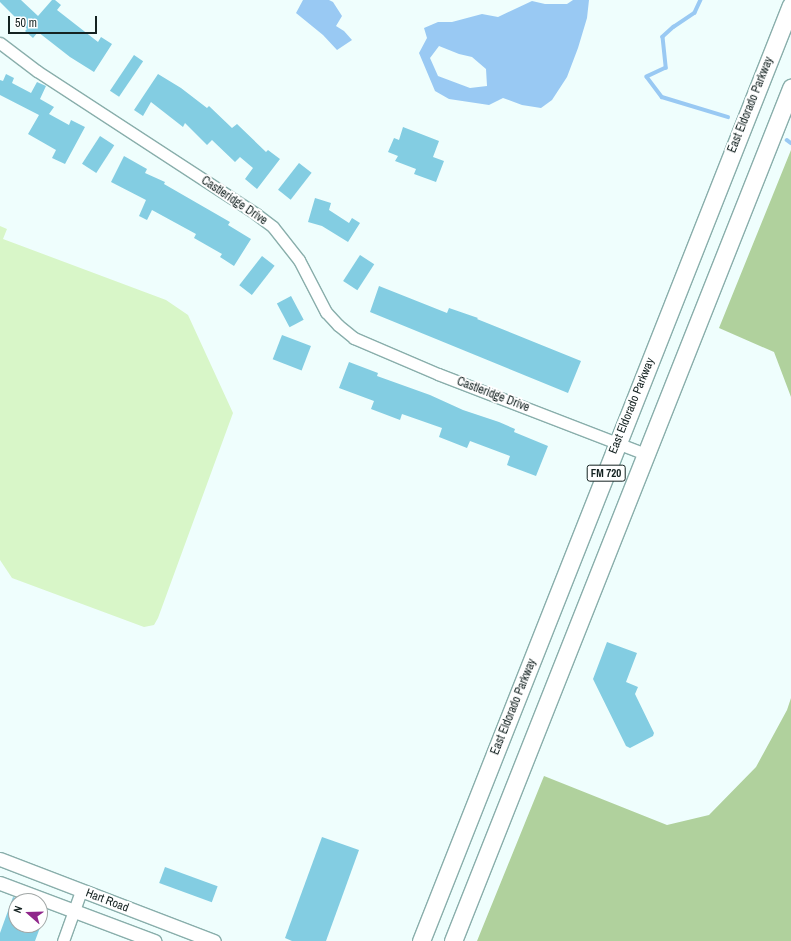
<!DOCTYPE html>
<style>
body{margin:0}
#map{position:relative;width:791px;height:941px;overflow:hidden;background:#effefd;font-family:"Archivo Narrow",sans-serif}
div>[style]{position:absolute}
.green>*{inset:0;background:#d8f6c8}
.forest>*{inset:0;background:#b0d19d}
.water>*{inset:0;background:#99c9f3}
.stream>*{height:3.5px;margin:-1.75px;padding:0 1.75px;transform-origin:1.75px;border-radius:1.75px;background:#99c9f3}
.building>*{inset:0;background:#83cde2;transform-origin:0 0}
.roads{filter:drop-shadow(1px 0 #89aeab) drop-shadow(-1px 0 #89aeab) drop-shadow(0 1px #89aeab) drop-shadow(0 -1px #89aeab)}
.minor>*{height:11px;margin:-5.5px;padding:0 5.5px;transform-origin:5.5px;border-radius:5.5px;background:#fff}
.tertiary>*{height:13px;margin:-6.5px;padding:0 6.5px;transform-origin:6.5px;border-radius:6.5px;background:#fff}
.primary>*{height:17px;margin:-8.5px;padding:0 8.5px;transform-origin:8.5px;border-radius:8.5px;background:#fff}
span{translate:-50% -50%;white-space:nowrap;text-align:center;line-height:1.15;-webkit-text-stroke:4px #fff;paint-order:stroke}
.shield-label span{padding:1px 3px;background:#fff;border:1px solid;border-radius:3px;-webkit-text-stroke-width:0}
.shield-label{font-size:11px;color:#142221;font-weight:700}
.street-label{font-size:12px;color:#142221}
.north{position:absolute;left:8px;top:893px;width:40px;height:40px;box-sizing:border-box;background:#fff;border:1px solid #a1a7a6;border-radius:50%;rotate:290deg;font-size:11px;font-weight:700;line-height:16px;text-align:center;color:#142221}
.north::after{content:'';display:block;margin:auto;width:14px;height:18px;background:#90278b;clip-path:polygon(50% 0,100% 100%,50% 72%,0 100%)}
.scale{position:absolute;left:8px;top:16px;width:89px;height:18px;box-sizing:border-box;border:2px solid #142221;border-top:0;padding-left:5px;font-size:12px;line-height:14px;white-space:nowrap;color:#142221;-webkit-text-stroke:3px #fff;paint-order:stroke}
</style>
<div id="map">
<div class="green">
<i style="clip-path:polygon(0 226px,7px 229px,3px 239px,166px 300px,188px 315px,233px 413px,158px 618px,154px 625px,144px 627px,12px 578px,0 560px)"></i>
</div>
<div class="forest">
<i style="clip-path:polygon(791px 150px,791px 397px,774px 352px,719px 328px)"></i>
<i style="clip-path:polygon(791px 698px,791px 941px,477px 941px,544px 776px,667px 825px,709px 815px,756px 767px,787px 710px)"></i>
</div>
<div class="water">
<i style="clip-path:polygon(303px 0,329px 0,333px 2px,342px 16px,336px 26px,344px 31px,352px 40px,337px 50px,323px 35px,296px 13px)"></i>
<i style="clip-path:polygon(evenodd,573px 0,589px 0,587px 18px,578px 48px,567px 77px,552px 100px,541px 108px,522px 105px,503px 98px,489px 105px,449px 99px,435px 91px,419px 53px,427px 38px,424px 28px,438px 22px,452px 22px,482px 14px,498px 17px,532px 1px,545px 4px,567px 4px,573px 0,439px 46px,459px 54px,472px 57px,486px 69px,487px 86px,470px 88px,438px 76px,430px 58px,439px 46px)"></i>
</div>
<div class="stream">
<i style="left:701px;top:0;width:14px;rotate:115deg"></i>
<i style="left:695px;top:13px;width:25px;rotate:146deg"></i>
<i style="left:674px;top:27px;width:15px;rotate:138deg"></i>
<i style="left:663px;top:37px;width:31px;rotate:84deg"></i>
<i style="left:666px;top:68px;width:21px;rotate:155deg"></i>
<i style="left:647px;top:77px;width:25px;rotate:53deg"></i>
<i style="left:662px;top:97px;width:69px;rotate:16.9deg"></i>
<i style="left:787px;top:140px;width:5px;rotate:37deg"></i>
</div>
<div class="building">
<i style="clip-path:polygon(0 0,21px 0,38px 16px,52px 0,55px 0,61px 5px,57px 10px,98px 42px,101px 37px,112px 44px,94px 72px,70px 57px,38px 32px,33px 38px,25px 31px,27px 29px,0 2px)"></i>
<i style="left:134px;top:55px;width:11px;height:43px;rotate:34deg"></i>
<i style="clip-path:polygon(6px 74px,14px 78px,12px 83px,31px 93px,37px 82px,46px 86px,40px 99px,54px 107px,49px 114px,69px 125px,71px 120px,85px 127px,65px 164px,52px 158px,56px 150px,28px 134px,39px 115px,0 95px,0 80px,3px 81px)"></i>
<i style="clip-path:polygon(158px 74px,181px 88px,207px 108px,209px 106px,232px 128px,237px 124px,266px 152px,268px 150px,280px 159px,257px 189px,245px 179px,253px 168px,240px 157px,235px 162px,212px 140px,207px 145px,185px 123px,183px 127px,151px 102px,143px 116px,134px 110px)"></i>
<i style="clip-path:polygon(403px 127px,439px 141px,433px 157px,444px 161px,436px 182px,414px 174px,416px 169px,395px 161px,398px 156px,388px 152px,394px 138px,399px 140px)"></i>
<i style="left:100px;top:136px;width:17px;height:33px;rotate:33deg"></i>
<i style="clip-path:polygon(124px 156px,147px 169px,145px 173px,165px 182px,164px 184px,230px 222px,228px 225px,251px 239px,234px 266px,220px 257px,222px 254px,194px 238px,196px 234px,152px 210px,147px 220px,139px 216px,146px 200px,111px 182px)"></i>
<i style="left:299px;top:163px;width:16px;height:34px;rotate:38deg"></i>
<i style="clip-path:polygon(315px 198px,331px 203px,329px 210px,349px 223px,352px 218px,360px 223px,348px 242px,322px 226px,308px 222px)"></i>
<i style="left:360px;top:255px;width:17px;height:31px;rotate:33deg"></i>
<i style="left:262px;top:256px;width:16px;height:37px;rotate:38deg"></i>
<i style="clip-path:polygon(379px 286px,447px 313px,449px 308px,478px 318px,477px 319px,581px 361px,568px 393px,370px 312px)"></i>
<i style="left:291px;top:296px;width:27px;height:16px;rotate:62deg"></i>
<i style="left:282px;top:335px;width:31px;height:26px;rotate:21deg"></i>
<i style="clip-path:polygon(349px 362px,378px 373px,377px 376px,430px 395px,463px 410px,499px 422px,515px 429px,514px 432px,548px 446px,536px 476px,507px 465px,510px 456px,470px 441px,467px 448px,439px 437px,442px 428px,402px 414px,400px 420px,371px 409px,374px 401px,339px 388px)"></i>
<i style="clip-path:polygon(607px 642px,637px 653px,626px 682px,638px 687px,635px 694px,654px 733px,653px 736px,630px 748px,626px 746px,593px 679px)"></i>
<i style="clip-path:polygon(322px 837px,359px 850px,326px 941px,292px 941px,285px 938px)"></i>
<i style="left:165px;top:867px;width:56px;height:17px;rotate:20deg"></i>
<i style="clip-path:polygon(13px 897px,16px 898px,16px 925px,41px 925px,35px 941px,0 941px,0 933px)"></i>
</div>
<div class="roads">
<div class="minor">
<i style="left:0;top:43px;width:46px;rotate:37.1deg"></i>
<i style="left:37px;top:71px;width:262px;rotate:33.1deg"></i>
<i style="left:256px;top:214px;width:21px;rotate:37deg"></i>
<i style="left:273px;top:227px;width:42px;rotate:51.8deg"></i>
<i style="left:299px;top:260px;width:59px;rotate:62.6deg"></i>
<i style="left:326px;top:312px;width:18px;rotate:47deg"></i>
<i style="left:338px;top:325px;width:21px;rotate:39deg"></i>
<i style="left:354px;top:338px;width:91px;rotate:23.2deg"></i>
<i style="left:438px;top:374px;width:222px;rotate:21.1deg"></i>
<i style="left:63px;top:941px;width:53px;rotate:-70.2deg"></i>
</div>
<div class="tertiary">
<i style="left:0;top:859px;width:229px;rotate:21deg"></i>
<i style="left:0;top:883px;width:165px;rotate:20.6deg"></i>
</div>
<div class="primary">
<i style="left:421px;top:941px;width:1006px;rotate:-68.43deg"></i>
<i style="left:453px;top:941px;width:918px;rotate:-68.38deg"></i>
</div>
</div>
<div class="shield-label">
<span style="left:606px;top:473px">FM 720</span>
</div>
<div class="street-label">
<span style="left:751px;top:105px;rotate:-68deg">East Eldorado Parkway</span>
<span style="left:234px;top:201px;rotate:34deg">Castleridge Drive</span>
<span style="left:493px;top:395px;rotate:21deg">Castleridge Drive</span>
<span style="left:632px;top:406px;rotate:-68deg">East Eldorado Parkway</span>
<span style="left:514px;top:707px;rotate:-68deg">East Eldorado Parkway</span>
<span style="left:107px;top:901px;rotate:21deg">Hart Road</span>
</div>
<div class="north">N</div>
<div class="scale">50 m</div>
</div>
